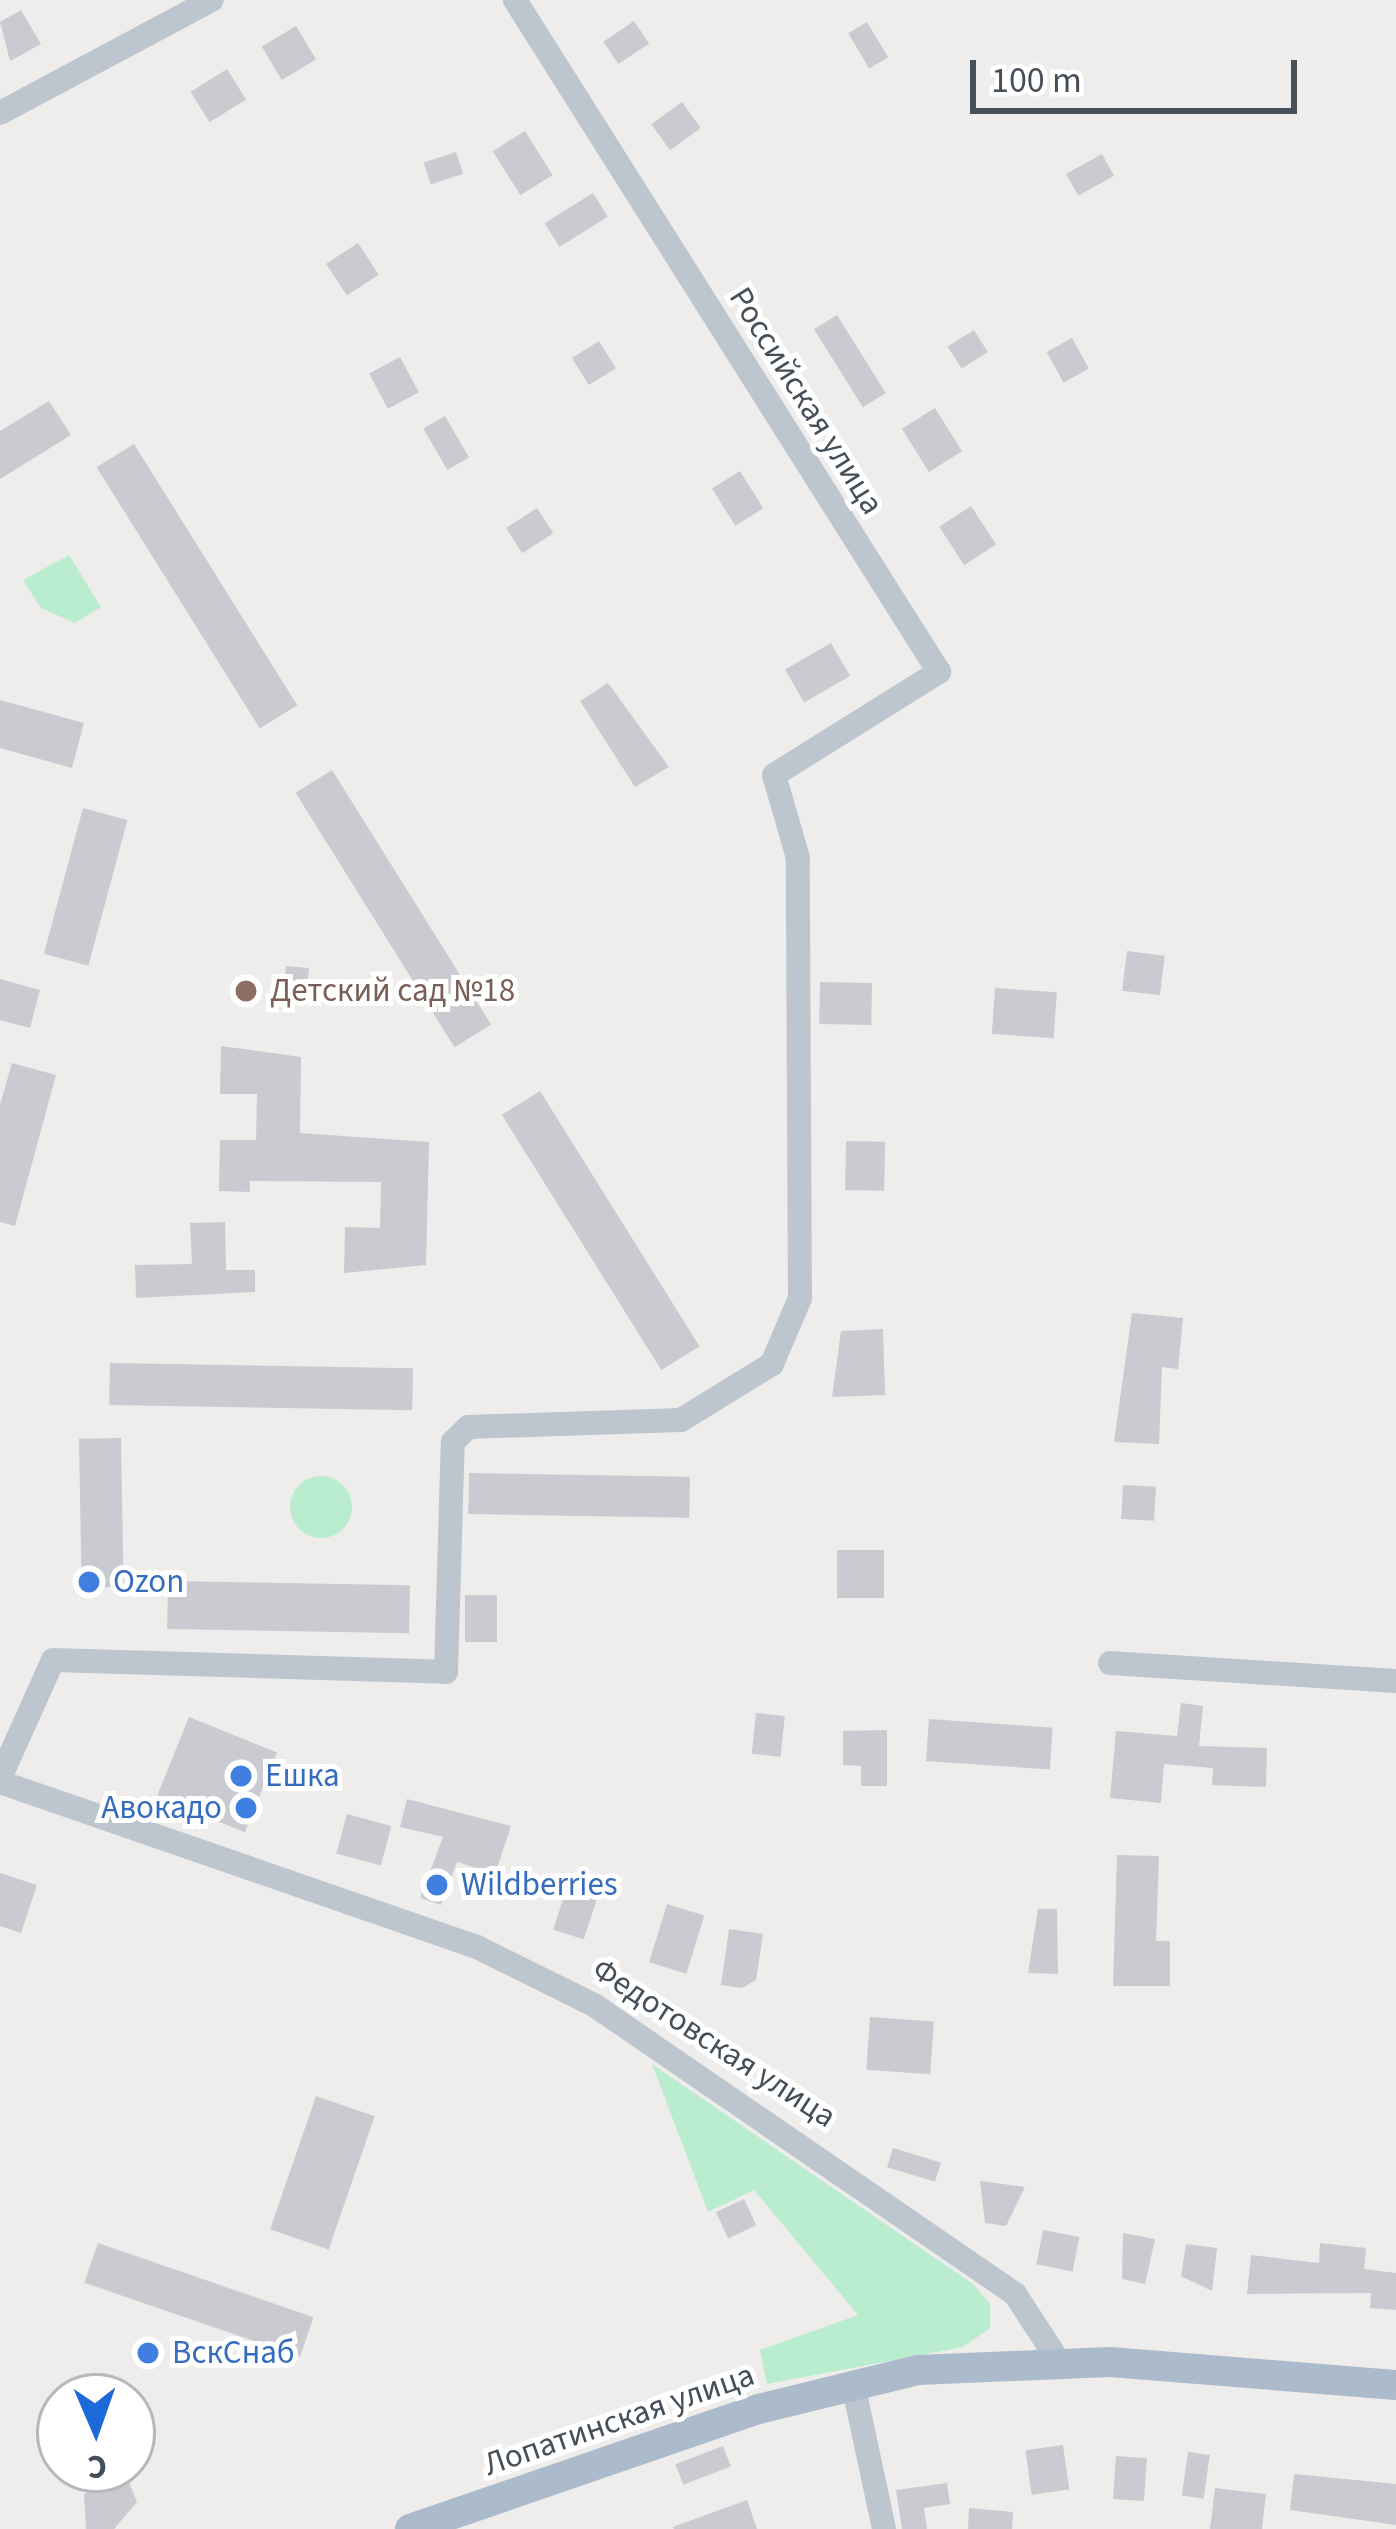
<!DOCTYPE html>
<meta charset="utf-8">
<style>
body{margin:0}
#map{position:relative;width:1396px;height:2529px;overflow:hidden;background:#efecec;font-family:"Source Sans 3",sans-serif}
div>[style]{position:absolute}
.green>*{inset:0;background:#baedcf}
.round{border-radius:50%}
.building>*{inset:0;background:#c9cbd1;transform-origin:0 0}
.minor>*{height:24px;margin:-12px;padding:0 12px;transform-origin:12px;border-radius:12px;background:#bdc6cf}
.major>*{height:30px;margin:-15px;padding:0 15px;transform-origin:15px;border-radius:15px;background:#acbbcb}
.dots>*{width:33px;height:33px;translate:-50% -50%;box-sizing:border-box;border:6px solid #fff;border-radius:50%}
span{translate:-50% -50%;white-space:nowrap;text-align:center;line-height:1.15;-webkit-text-stroke:10px #fff;paint-order:stroke}
.street-label{font-size:33px;color:#454f59}
.education-label{font-size:33px;color:#785e54}
.left{translate:0 -50%;text-align:left}
.shop-label{font-size:33px;color:#366cbe}
.right{translate:-100% -50%;text-align:right}
.north{position:absolute;left:36px;top:2373px;width:120px;height:120px;box-sizing:border-box;background:#fff;border:3px solid #b5b9bd;border-radius:50%;rotate:178deg;font-size:33px;font-weight:700;line-height:48px;text-align:center;color:#454f59}
.north::after{content:'';display:block;margin:auto;width:42px;height:54px;background:#1c69da;clip-path:polygon(50% 0,100% 100%,50% 72%,0 100%)}
.scale{position:absolute;left:970px;top:60px;width:327px;height:54px;box-sizing:border-box;border:6px solid #454f59;border-top:0;padding-left:15px;font-size:36px;line-height:42px;white-space:nowrap;color:#454f59;-webkit-text-stroke:9px #fff;paint-order:stroke}
</style>
<div id="map">
<div class="green">
<i style="clip-path:polygon(69px 555px,101px 607px,75px 623px,41px 608px,23px 580px)"></i>
<i class="round" style="left:290px;top:1476px;width:62px;height:62px"></i>
<i style="clip-path:polygon(652px 2064px,973px 2284px,990px 2304px,990px 2328px,963px 2347px,767px 2384px,760px 2350px,858px 2315px,754px 2190px,708px 2212px)"></i>
</div>
<div class="building">
<i style="clip-path:polygon(21px 10px,41px 44px,10px 61px,0 22px)"></i>
<i style="left:634px;top:21px;width:27px;height:37px;rotate:56deg"></i>
<i style="left:867px;top:22px;width:41px;height:22px;rotate:59deg"></i>
<i style="left:296px;top:26px;width:39px;height:40px;rotate:59deg"></i>
<i style="left:227px;top:69px;width:36px;height:43px;rotate:58deg"></i>
<i style="left:682px;top:102px;width:32px;height:38px;rotate:54deg"></i>
<i style="left:525px;top:131px;width:52px;height:38px;rotate:58deg"></i>
<i style="left:456px;top:152px;width:23px;height:34px;rotate:72deg"></i>
<i style="left:1102px;top:154px;width:25px;height:41px;rotate:61deg"></i>
<i style="left:593px;top:193px;width:28px;height:57px;rotate:58deg"></i>
<i style="left:358px;top:243px;width:38px;height:38px;rotate:57deg"></i>
<i style="left:837px;top:315px;width:92px;height:27px;rotate:58deg"></i>
<i style="left:974px;top:330px;width:26px;height:31px;rotate:58deg"></i>
<i style="left:1072px;top:338px;width:35px;height:29px;rotate:61deg"></i>
<i style="left:599px;top:341px;width:32px;height:32px;rotate:58deg"></i>
<i style="left:400px;top:357px;width:40px;height:35px;rotate:62deg"></i>
<i style="clip-path:polygon(49px 401px,71px 435px,0 479px,0 431px)"></i>
<i style="left:935px;top:408px;width:51px;height:39px;rotate:58deg"></i>
<i style="left:445px;top:416px;width:48px;height:25px;rotate:60deg"></i>
<i style="left:134px;top:444px;width:308px;height:44px;rotate:58deg"></i>
<i style="left:740px;top:471px;width:44px;height:33px;rotate:58deg"></i>
<i style="left:971px;top:506px;width:46px;height:38px;rotate:57deg"></i>
<i style="left:537px;top:508px;width:30px;height:37px;rotate:57deg"></i>
<i style="left:831px;top:643px;width:38px;height:53px;rotate:60deg"></i>
<i style="clip-path:polygon(608px 683px,669px 767px,635px 787px,580px 701px)"></i>
<i style="clip-path:polygon(0 700px,84px 723px,72px 768px,0 748px)"></i>
<i style="left:332px;top:770px;width:300px;height:43px;rotate:58deg"></i>
<i style="left:83px;top:808px;width:46px;height:151px;rotate:15deg"></i>
<i style="left:1127px;top:951px;width:38px;height:40px;rotate:7deg"></i>
<i style="left:286px;top:966px;width:23px;height:36px;rotate:5deg"></i>
<i style="clip-path:polygon(0 979px,40px 990px,30px 1028px,0 1020px)"></i>
<i style="left:820px;top:982px;width:52px;height:42px;rotate:1deg"></i>
<i style="left:995px;top:988px;width:62px;height:46px;rotate:4deg"></i>
<i style="clip-path:polygon(221px 1046px,301px 1057px,300px 1133px,429px 1142px,426px 1265px,344px 1273px,345px 1227px,380px 1228px,381px 1182px,250px 1181px,250px 1192px,219px 1191px,220px 1140px,256px 1140px,257px 1094px,220px 1094px)"></i>
<i style="clip-path:polygon(12px 1063px,56px 1075px,15px 1226px,0 1222px,0 1105px)"></i>
<i style="left:540px;top:1091px;width:301px;height:45px;rotate:58deg"></i>
<i style="left:846px;top:1141px;width:39px;height:49px;rotate:1deg"></i>
<i style="clip-path:polygon(225px 1222px,226px 1270px,255px 1270px,255px 1292px,136px 1298px,135px 1265px,192px 1264px,190px 1223px)"></i>
<i style="clip-path:polygon(1132px 1313px,1183px 1318px,1178px 1369px,1162px 1367px,1159px 1444px,1114px 1442px)"></i>
<i style="clip-path:polygon(883px 1329px,885px 1395px,832px 1397px,841px 1331px)"></i>
<i style="left:110px;top:1363px;width:303px;height:42px;rotate:1deg"></i>
<i style="left:121px;top:1438px;width:149px;height:42px;rotate:89deg"></i>
<i style="left:469px;top:1473px;width:221px;height:41px;rotate:1deg"></i>
<i style="left:1123px;top:1485px;width:33px;height:34px;rotate:3deg"></i>
<i style="left:884px;top:1550px;width:48px;height:47px;rotate:90deg"></i>
<i style="left:168px;top:1581px;width:242px;height:48px;rotate:1deg"></i>
<i style="left:465px;top:1595px;width:32px;height:47px"></i>
<i style="clip-path:polygon(1181px 1703px,1203px 1706px,1199px 1746px,1267px 1748px,1266px 1787px,1212px 1785px,1213px 1768px,1164px 1764px,1161px 1803px,1110px 1798px,1116px 1731px,1177px 1736px)"></i>
<i style="left:756px;top:1713px;width:29px;height:41px;rotate:6deg"></i>
<i style="left:189px;top:1717px;width:95px;height:86px;rotate:22deg"></i>
<i style="left:929px;top:1719px;width:124px;height:42px;rotate:4deg"></i>
<i style="clip-path:polygon(887px 1730px,887px 1786px,861px 1786px,861px 1766px,843px 1765px,843px 1731px)"></i>
<i style="clip-path:polygon(407px 1799px,511px 1826px,495px 1874px,457px 1862px,441px 1905px,420px 1898px,443px 1837px,400px 1827px)"></i>
<i style="left:347px;top:1814px;width:46px;height:41px;rotate:15deg"></i>
<i style="clip-path:polygon(1117px 1855px,1159px 1856px,1156px 1941px,1170px 1941px,1170px 1986px,1113px 1986px)"></i>
<i style="clip-path:polygon(0 1873px,37px 1885px,21px 1933px,0 1926px)"></i>
<i style="left:569px;top:1881px;width:32px;height:51px;rotate:18deg"></i>
<i style="left:667px;top:1904px;width:39px;height:61px;rotate:17deg"></i>
<i style="clip-path:polygon(1038px 1909px,1057px 1909px,1058px 1974px,1028px 1973px)"></i>
<i style="clip-path:polygon(729px 1929px,763px 1934px,756px 1980px,742px 1988px,721px 1985px)"></i>
<i style="left:870px;top:2017px;width:64px;height:53px;rotate:4deg"></i>
<i style="left:316px;top:2096px;width:62px;height:141px;rotate:19deg"></i>
<i style="left:893px;top:2148px;width:50px;height:20px;rotate:17deg"></i>
<i style="clip-path:polygon(980px 2181px,1025px 2187px,1006px 2226px,985px 2223px)"></i>
<i style="left:744px;top:2199px;width:29px;height:31px;rotate:65deg"></i>
<i style="left:1043px;top:2230px;width:37px;height:35px;rotate:11deg"></i>
<i style="clip-path:polygon(1123px 2233px,1155px 2239px,1145px 2284px,1122px 2279px)"></i>
<i style="left:98px;top:2243px;width:228px;height:42px;rotate:19deg"></i>
<i style="clip-path:polygon(1320px 2243px,1366px 2248px,1364px 2269px,1396px 2273px,1396px 2310px,1370px 2308px,1371px 2293px,1247px 2294px,1251px 2255px,1319px 2263px)"></i>
<i style="clip-path:polygon(1186px 2244px,1217px 2248px,1212px 2291px,1181px 2276px)"></i>
<i style="left:1063px;top:2445px;width:45px;height:38px;rotate:82deg"></i>
<i style="left:723px;top:2446px;width:22px;height:51px;rotate:69deg"></i>
<i style="left:1188px;top:2452px;width:22px;height:44px;rotate:8deg"></i>
<i style="left:1116px;top:2456px;width:31px;height:43px;rotate:4deg"></i>
<i style="clip-path:polygon(1294px 2474px,1396px 2484px,1396px 2525px,1290px 2510px)"></i>
<i style="clip-path:polygon(127px 2477px,137px 2502px,114px 2529px,86px 2529px,84px 2494px)"></i>
<i style="clip-path:polygon(947px 2483px,950px 2504px,924px 2508px,927px 2529px,902px 2529px,896px 2490px)"></i>
<i style="clip-path:polygon(1215px 2488px,1266px 2494px,1262px 2529px,1210px 2529px)"></i>
<i style="clip-path:polygon(747px 2500px,757px 2529px,674px 2529px,673px 2527px)"></i>
<i style="clip-path:polygon(969px 2508px,1013px 2512px,1012px 2529px,968px 2529px)"></i>
</div>
<div class="minor">
<i style="left:0;top:113px;width:240px;rotate:-28.1deg"></i>
<i style="left:1110px;top:1663px;width:287px;rotate:3.6deg"></i>
<i style="left:0;top:1778px;width:129px;rotate:-65.8deg"></i>
<i style="left:53px;top:1660px;width:393px;rotate:1.7deg"></i>
<i style="left:446px;top:1672px;width:230px;rotate:-88.3deg"></i>
<i style="left:453px;top:1442px;width:21px;rotate:-45deg"></i>
<i style="left:468px;top:1427px;width:213px;rotate:-1.9deg"></i>
<i style="left:681px;top:1420px;width:107px;rotate:-31.6deg"></i>
<i style="left:772px;top:1364px;width:72px;rotate:-67deg"></i>
<i style="left:800px;top:1298px;width:440px;rotate:-90.3deg"></i>
<i style="left:798px;top:858px;width:86px;rotate:-106.1deg"></i>
<i style="left:774px;top:775px;width:195px;rotate:-32deg"></i>
<i style="left:939px;top:672px;width:795px;rotate:-122.25deg"></i>
<i style="left:0;top:1782px;width:505px;rotate:19.08deg"></i>
<i style="left:477px;top:1947px;width:131px;rotate:26.4deg"></i>
<i style="left:594px;top:2005px;width:511px;rotate:34.47deg"></i>
<i style="left:1015px;top:2294px;width:79px;rotate:56.9deg"></i>
<i style="left:853px;top:2384px;width:148px;rotate:77.9deg"></i>
</div>
<div class="major">
<i style="left:410px;top:2529px;width:369px;rotate:-19deg"></i>
<i style="left:759px;top:2409px;width:164px;rotate:-13.8deg"></i>
<i style="left:918px;top:2370px;width:192px;rotate:-2.4deg"></i>
<i style="left:1110px;top:2362px;width:287px;rotate:4.6deg"></i>
</div>
<div class="dots">
<i style="left:246px;top:991px;background:#8d6e63"></i>
<i style="left:89px;top:1582px;background:#3f7fe0"></i>
<i style="left:241px;top:1776px;background:#3f7fe0"></i>
<i style="left:246px;top:1808px;background:#3f7fe0"></i>
<i style="left:437px;top:1885px;background:#3f7fe0"></i>
<i style="left:148px;top:2353px;background:#3f7fe0"></i>
</div>
<div class="street-label">
<span style="left:806px;top:401px;rotate:58deg">Российская улица</span>
<span style="left:714px;top:2043px;rotate:33deg">Федотовская улица</span>
<span style="left:619px;top:2420px;rotate:-19deg">Лопатинская улица</span>
</div>
<div class="education-label">
<span class="left" style="left:270px;top:991px">Детский сад №18</span>
</div>
<div class="shop-label">
<span class="left" style="left:113px;top:1582px">Ozon</span>
<span class="left" style="left:265px;top:1776px">Ешка</span>
<span class="right" style="left:222px;top:1808px">Авокадо</span>
<span class="left" style="left:461px;top:1885px">Wildberries</span>
<span class="left" style="left:172px;top:2353px">ВскСнаб</span>
</div>
<div class="north">С</div>
<div class="scale">100 m</div>
</div>
